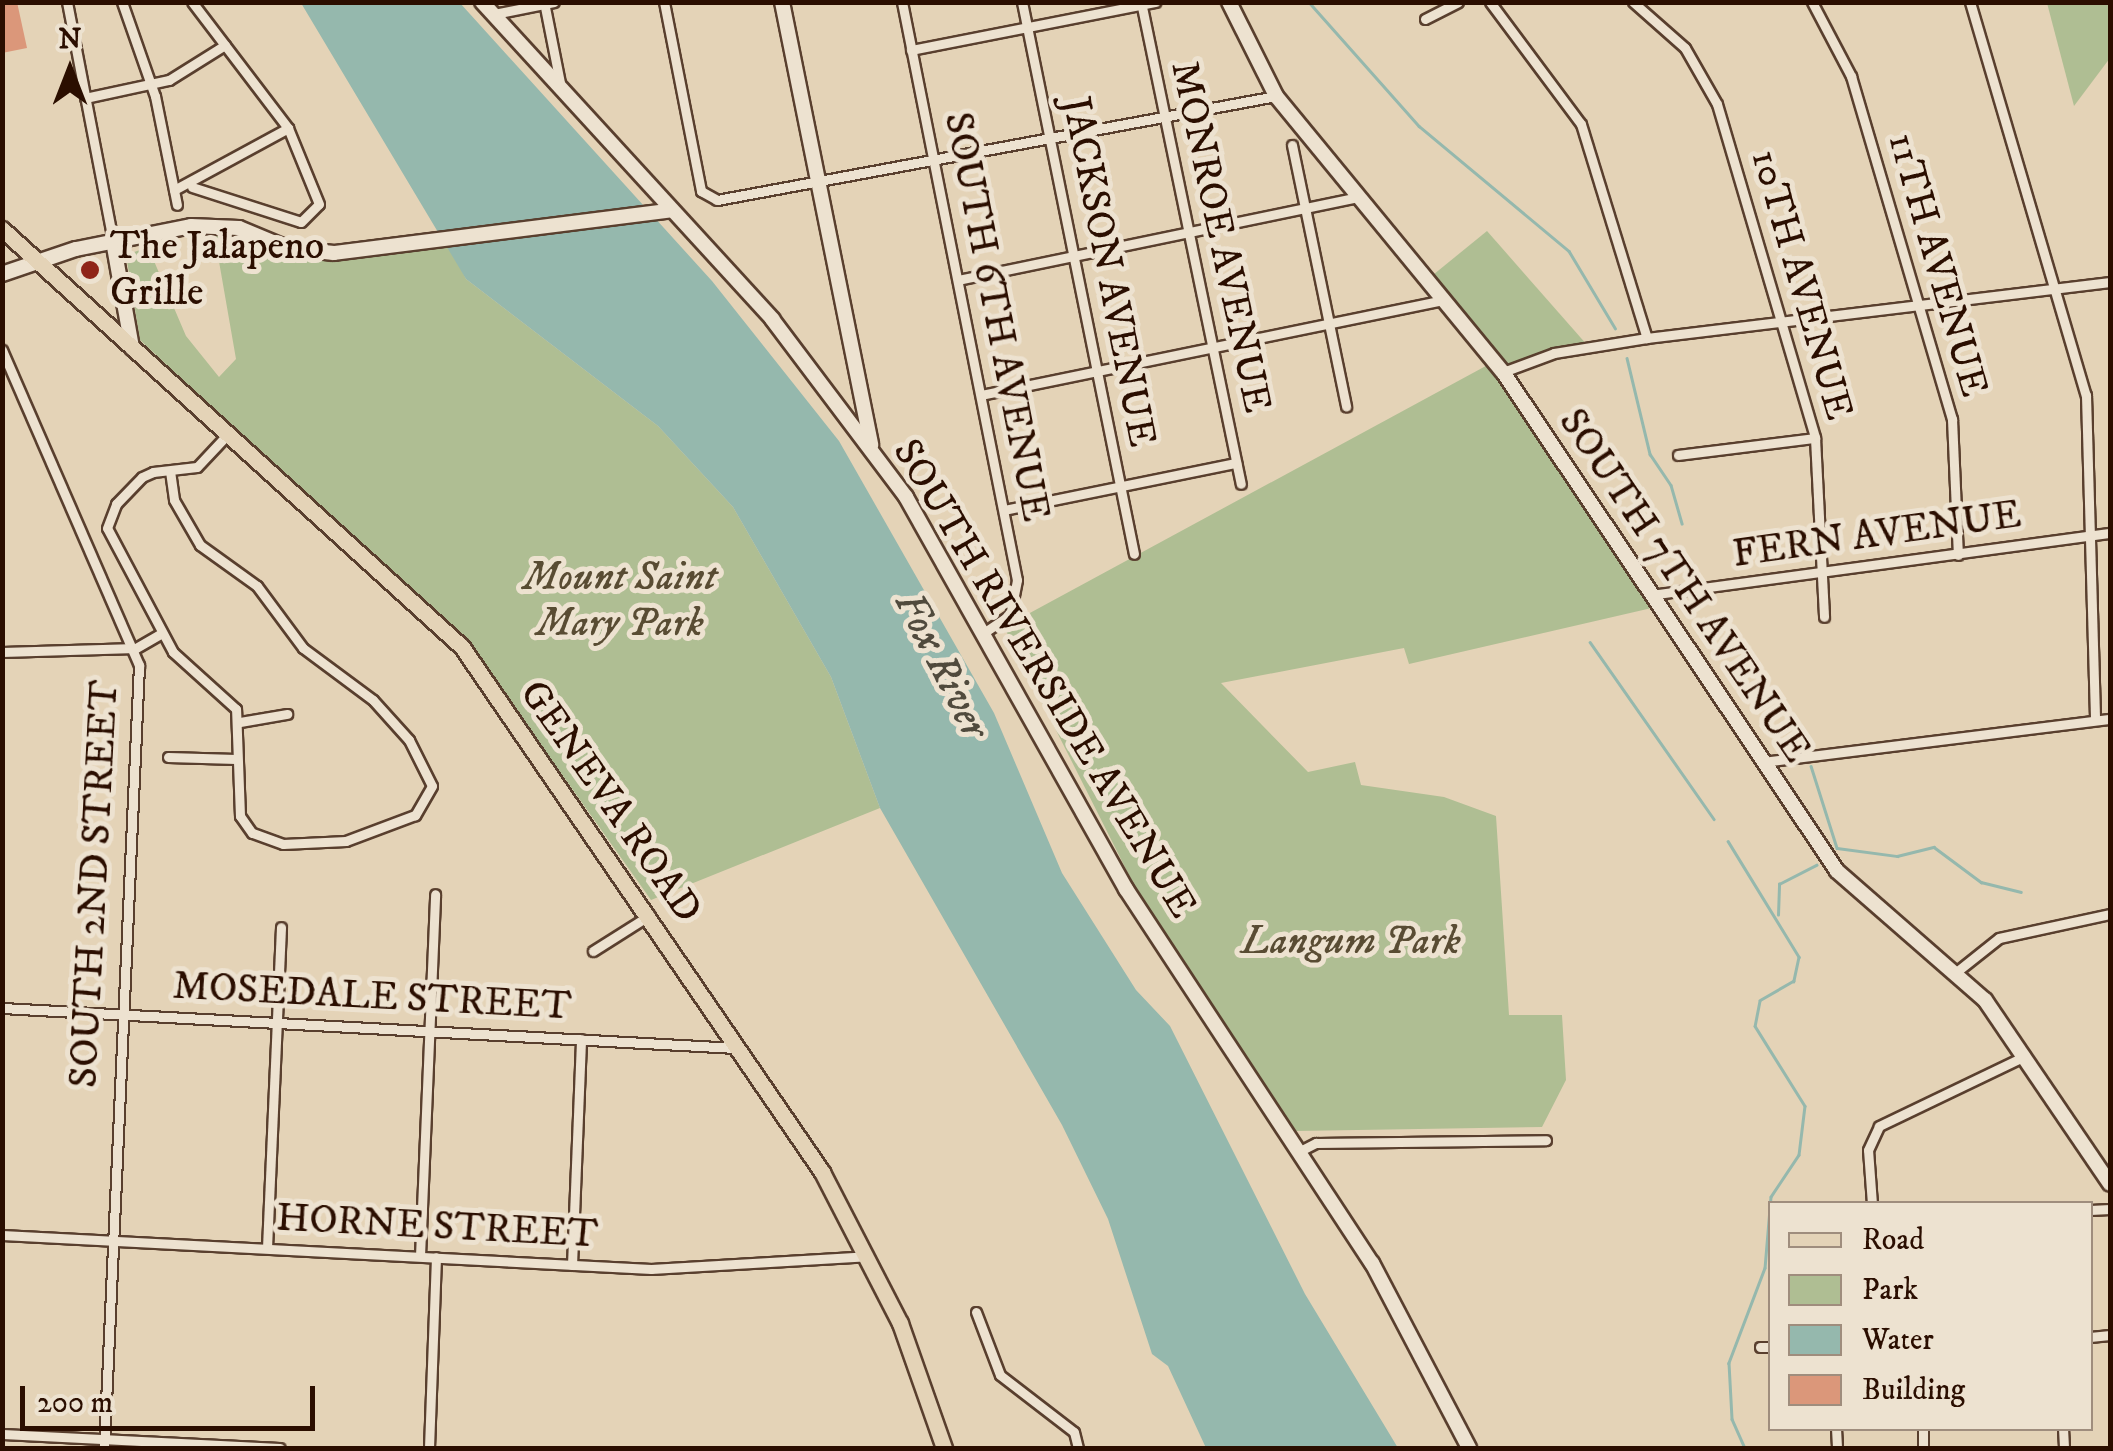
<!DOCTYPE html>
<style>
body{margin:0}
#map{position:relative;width:2113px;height:1451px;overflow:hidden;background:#e4d3b7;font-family:"IM FELL DW Pica",serif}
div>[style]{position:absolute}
.green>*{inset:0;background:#afbe93}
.water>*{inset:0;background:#95b8ad}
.stream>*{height:2.5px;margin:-1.25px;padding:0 1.25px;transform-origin:1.25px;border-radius:1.25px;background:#95b8ad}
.building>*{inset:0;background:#db977a}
.roads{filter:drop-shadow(2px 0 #593f2e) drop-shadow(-2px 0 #593f2e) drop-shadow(0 2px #593f2e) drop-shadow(0 -2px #593f2e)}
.street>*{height:9px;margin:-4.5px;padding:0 4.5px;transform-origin:4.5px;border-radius:4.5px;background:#ede2d0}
.secondary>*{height:14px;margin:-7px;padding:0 7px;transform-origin:7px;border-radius:7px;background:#ede2d0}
.primary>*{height:15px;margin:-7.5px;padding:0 7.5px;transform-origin:7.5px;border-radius:7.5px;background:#e4d3b7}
.dots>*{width:28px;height:28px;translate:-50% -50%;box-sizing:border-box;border:5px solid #ede2d0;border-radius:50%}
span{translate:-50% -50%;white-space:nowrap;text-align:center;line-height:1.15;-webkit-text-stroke:10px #ede2d0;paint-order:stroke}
.street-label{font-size:40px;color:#2b0e00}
.poi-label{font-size:40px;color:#2b0e00}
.left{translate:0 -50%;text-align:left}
.park-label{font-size:40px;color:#594c33;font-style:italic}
.water-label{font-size:42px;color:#504a3d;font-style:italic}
.frame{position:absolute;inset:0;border:5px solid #2b0e00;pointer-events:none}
.legend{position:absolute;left:1768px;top:1201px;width:325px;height:230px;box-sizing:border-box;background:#ede2d0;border:2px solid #9f8d7d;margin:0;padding:12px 18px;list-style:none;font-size:30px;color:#2b0e00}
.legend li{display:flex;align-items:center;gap:20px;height:50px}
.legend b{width:50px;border:2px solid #9f8d7d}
.north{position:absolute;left:20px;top:20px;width:100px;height:100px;-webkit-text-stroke:8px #ede2d0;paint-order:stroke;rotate:0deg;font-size:28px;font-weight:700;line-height:40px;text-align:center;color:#2b0e00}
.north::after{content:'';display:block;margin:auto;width:35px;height:45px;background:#2b0e00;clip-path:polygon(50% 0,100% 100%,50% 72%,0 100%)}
.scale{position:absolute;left:20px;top:1386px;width:295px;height:45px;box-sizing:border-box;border:5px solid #2b0e00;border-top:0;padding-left:12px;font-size:30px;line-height:35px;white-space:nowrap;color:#2b0e00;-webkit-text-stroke:8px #ede2d0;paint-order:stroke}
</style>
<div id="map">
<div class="green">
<i style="clip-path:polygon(2047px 3px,2110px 3px,2110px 58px,2074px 106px)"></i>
<i style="clip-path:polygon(213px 227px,308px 257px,449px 243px,466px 279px,658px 426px,733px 507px,831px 677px,880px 808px,651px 900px,475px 652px,140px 340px,126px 255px,148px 247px,186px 336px,219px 377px,236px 359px)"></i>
<i style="clip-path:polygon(1487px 231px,1588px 346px,1504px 369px,1428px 279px)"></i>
<i style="clip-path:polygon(1495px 361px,1656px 607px,1409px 664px,1404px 648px,1221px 683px,1308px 772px,1355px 762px,1361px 785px,1444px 797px,1496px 816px,1509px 1015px,1562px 1015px,1566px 1080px,1542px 1127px,1296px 1131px,1134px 885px,1004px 627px)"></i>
</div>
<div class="water">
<i style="clip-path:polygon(301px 3px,460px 3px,712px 281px,839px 441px,994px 713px,1062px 873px,1136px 990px,1170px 1026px,1305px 1294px,1398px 1448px,1206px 1448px,1168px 1366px,1152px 1354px,1108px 1219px,1062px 1125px,880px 808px,831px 677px,733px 507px,658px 426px,466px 279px)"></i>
</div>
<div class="stream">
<i style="left:1309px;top:2px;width:166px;rotate:48.4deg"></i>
<i style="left:1419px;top:126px;width:195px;rotate:39.8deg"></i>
<i style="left:1569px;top:251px;width:90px;rotate:59.1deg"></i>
<i style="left:1627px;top:358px;width:99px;rotate:76.5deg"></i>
<i style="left:1650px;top:454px;width:37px;rotate:56deg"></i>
<i style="left:1671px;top:485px;width:40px;rotate:74deg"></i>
<i style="left:1590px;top:642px;width:216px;rotate:55deg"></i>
<i style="left:1811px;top:766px;width:86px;rotate:72.4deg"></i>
<i style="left:1837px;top:848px;width:61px;rotate:7.6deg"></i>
<i style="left:1897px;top:856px;width:38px;rotate:-14deg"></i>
<i style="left:1934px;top:847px;width:59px;rotate:36.7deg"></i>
<i style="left:1981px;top:882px;width:41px;rotate:14deg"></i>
<i style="left:1728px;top:841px;width:136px;rotate:58.5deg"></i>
<i style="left:1799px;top:957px;width:25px;rotate:102deg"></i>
<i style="left:1794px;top:981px;width:39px;rotate:150deg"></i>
<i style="left:1760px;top:1001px;width:25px;rotate:101deg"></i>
<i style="left:1755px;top:1026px;width:94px;rotate:58deg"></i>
<i style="left:1805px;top:1106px;width:49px;rotate:97deg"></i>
<i style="left:1799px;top:1155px;width:50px;rotate:123.7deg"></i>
<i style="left:1771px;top:1197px;width:71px;rotate:94.8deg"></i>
<i style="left:1765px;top:1268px;width:102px;rotate:110.8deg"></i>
<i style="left:1729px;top:1363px;width:56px;rotate:86.9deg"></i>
<i style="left:1732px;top:1419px;width:32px;rotate:66deg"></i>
<i style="left:1778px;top:915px;width:31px;rotate:-88deg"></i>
<i style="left:1779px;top:884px;width:42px;rotate:-27.2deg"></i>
</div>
<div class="building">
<i style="clip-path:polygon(2px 2px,17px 2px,27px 48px,2px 53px)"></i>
</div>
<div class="roads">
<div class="street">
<i style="left:67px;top:2px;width:243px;rotate:79.1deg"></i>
<i style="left:122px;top:2px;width:100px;rotate:70.7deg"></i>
<i style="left:155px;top:96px;width:111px;rotate:78.6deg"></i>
<i style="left:544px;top:2px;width:83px;rotate:78.8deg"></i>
<i style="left:664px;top:2px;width:193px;rotate:78.9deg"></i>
<i style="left:701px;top:191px;width:18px;rotate:29deg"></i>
<i style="left:717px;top:200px;width:569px;rotate:-10.54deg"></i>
<i style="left:902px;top:2px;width:589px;rotate:78.75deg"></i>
<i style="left:1017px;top:580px;width:36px;rotate:101deg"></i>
<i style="left:1010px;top:615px;width:29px;rotate:146deg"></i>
<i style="left:1022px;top:2px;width:563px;rotate:78.53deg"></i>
<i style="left:1141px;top:2px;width:492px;rotate:78.3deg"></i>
<i style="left:1490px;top:2px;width:152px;rotate:53.3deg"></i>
<i style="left:1581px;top:124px;width:224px;rotate:72.9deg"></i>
<i style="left:1633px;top:2px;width:69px;rotate:41.5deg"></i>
<i style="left:1685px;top:48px;width:64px;rotate:60.3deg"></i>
<i style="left:1717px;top:104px;width:348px;rotate:73.6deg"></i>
<i style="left:1815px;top:438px;width:179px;rotate:87.1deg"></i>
<i style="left:1812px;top:2px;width:84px;rotate:62.2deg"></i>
<i style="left:1851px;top:76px;width:358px;rotate:73.6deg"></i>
<i style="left:1952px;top:419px;width:136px;rotate:87.5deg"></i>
<i style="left:1970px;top:2px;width:410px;rotate:73.6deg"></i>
<i style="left:2086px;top:395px;width:324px;rotate:88.4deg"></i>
<i style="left:494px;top:14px;width:61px;rotate:-11.3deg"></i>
<i style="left:1425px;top:19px;width:37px;rotate:-27deg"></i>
<i style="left:911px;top:50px;width:249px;rotate:-11.1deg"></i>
<i style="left:85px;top:98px;width:86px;rotate:-12.1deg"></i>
<i style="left:169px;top:80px;width:66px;rotate:-32deg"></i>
<i style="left:1292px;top:145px;width:267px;rotate:78.3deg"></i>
<i style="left:192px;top:187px;width:114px;rotate:17.8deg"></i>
<i style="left:301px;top:222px;width:25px;rotate:-45deg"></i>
<i style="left:319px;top:204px;width:82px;rotate:-112.2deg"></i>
<i style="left:288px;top:128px;width:158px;rotate:-127.3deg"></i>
<i style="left:174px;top:190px;width:130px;rotate:-28.5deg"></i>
<i style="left:958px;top:280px;width:405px;rotate:-11.7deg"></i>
<i style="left:2px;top:350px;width:344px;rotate:66.5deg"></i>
<i style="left:139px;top:665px;width:784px;rotate:92.56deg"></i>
<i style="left:1503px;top:372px;width:54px;rotate:-20.4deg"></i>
<i style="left:1554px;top:353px;width:94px;rotate:-9.2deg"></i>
<i style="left:1647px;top:338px;width:466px;rotate:-6.9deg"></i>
<i style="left:981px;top:395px;width:472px;rotate:-11.6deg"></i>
<i style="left:1678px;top:455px;width:138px;rotate:-7.1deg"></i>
<i style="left:170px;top:471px;width:29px;rotate:82deg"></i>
<i style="left:174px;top:500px;width:52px;rotate:60deg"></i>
<i style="left:200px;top:545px;width:70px;rotate:35.7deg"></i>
<i style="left:257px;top:586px;width:77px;rotate:53.4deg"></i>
<i style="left:303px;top:648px;width:87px;rotate:36.6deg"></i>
<i style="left:373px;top:700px;width:54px;rotate:48deg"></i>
<i style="left:409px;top:740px;width:51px;rotate:63.4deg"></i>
<i style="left:432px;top:786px;width:34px;rotate:120deg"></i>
<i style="left:415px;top:815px;width:74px;rotate:159.4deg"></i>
<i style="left:346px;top:841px;width:63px;rotate:177.3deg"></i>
<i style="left:283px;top:844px;width:33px;rotate:-160deg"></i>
<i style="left:252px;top:833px;width:21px;rotate:-125deg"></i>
<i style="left:240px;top:816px;width:107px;rotate:-92.1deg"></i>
<i style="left:236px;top:709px;width:85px;rotate:-137.9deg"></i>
<i style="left:173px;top:652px;width:140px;rotate:-118deg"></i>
<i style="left:107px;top:528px;width:26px;rotate:-69deg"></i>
<i style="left:116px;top:504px;width:37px;rotate:-46deg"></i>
<i style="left:142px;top:477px;width:12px;rotate:-24deg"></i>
<i style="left:153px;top:472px;width:44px;rotate:-6.5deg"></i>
<i style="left:197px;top:467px;width:44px;rotate:-46.8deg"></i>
<i style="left:1004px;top:510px;width:237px;rotate:-11.5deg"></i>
<i style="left:1650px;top:595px;width:464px;rotate:-7.7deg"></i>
<i style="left:2px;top:652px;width:134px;rotate:-1.7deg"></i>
<i style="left:136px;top:648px;width:30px;rotate:-30deg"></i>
<i style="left:240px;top:722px;width:48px;rotate:-9.7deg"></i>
<i style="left:168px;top:757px;width:68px;rotate:1.7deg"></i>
<i style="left:1763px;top:762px;width:350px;rotate:-7.1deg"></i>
<i style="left:593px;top:951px;width:67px;rotate:-32.3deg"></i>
<i style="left:1955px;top:973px;width:56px;rotate:-38.5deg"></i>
<i style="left:1999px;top:938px;width:114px;rotate:-12.2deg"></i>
<i style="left:2px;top:1008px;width:735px;rotate:3.12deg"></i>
<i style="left:1300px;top:1151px;width:18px;rotate:-27deg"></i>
<i style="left:1316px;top:1143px;width:230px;rotate:-0.7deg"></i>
<i style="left:1872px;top:1204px;width:54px;rotate:-94.2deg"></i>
<i style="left:1868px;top:1150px;width:26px;rotate:-65deg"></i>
<i style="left:1879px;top:1126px;width:162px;rotate:-25.6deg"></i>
<i style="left:2090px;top:1210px;width:20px;rotate:-3deg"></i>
<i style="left:2px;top:1235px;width:650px;rotate:3deg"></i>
<i style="left:651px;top:1269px;width:216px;rotate:-3.4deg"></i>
<i style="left:267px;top:1248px;width:321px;rotate:-87.5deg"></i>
<i style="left:420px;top:1256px;width:362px;rotate:-87.6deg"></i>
<i style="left:572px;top:1265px;width:226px;rotate:-87.7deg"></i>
<i style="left:976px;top:1312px;width:67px;rotate:69.1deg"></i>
<i style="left:1000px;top:1375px;width:93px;rotate:37.6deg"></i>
<i style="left:1074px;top:1432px;width:16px;rotate:76deg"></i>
<i style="left:2090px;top:1337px;width:20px;rotate:-6deg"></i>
<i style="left:1760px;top:1347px;width:10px"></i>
<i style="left:1836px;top:1428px;width:20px;rotate:87deg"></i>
<i style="left:1923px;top:1428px;width:20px;rotate:90deg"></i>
<i style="left:2063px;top:1428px;width:20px;rotate:87deg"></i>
<i style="left:2px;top:1434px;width:278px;rotate:2.9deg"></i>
<i style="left:429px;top:1448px;width:191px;rotate:-87.9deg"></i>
</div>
<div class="secondary">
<i style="left:482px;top:2px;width:430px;rotate:47.5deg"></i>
<i style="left:772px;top:319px;width:223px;rotate:53deg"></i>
<i style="left:906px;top:497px;width:450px;rotate:60.7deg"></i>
<i style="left:1126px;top:889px;width:448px;rotate:56.7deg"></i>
<i style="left:1372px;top:1263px;width:209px;rotate:62.3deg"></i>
<i style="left:782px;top:2px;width:452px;rotate:78.6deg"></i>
<i style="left:1229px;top:2px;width:105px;rotate:63.4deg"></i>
<i style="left:1276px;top:96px;width:357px;rotate:50.6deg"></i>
<i style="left:1503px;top:372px;width:600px;rotate:56.2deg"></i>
<i style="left:1837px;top:871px;width:196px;rotate:41.1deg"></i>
<i style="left:1985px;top:1000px;width:222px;rotate:55.8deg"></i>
<i style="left:113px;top:241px;width:109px;rotate:79.9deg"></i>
<i style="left:2px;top:274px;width:78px;rotate:-18.7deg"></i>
<i style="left:76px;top:249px;width:117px;rotate:-11.3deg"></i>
<i style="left:191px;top:226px;width:48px;rotate:2.4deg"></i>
<i style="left:239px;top:228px;width:52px;rotate:22.6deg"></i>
<i style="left:287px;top:248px;width:47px;rotate:6.1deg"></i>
<i style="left:334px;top:253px;width:337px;rotate:-7.2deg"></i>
</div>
<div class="primary">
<i style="left:2px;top:229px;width:622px;rotate:42.26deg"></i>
<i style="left:462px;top:647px;width:637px;rotate:55.56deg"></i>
<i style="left:822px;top:1172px;width:170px;rotate:62.7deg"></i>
<i style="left:900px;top:1323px;width:133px;rotate:70.6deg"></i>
</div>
</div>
<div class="dots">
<i style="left:90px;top:270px;background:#8f2418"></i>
</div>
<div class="street-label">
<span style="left:1220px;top:237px;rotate:78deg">MONROE AVENUE</span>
<span style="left:1937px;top:265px;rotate:74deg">11TH AVENUE</span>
<span style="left:1108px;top:272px;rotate:79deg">JACKSON AVENUE</span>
<span style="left:1801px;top:285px;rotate:74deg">10TH AVENUE</span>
<span style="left:996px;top:317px;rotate:79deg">SOUTH 6TH AVENUE</span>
<span style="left:1877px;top:535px;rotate:-8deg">FERN AVENUE</span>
<span style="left:1684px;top:586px;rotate:56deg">SOUTH 7TH AVENUE</span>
<span style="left:1044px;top:679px;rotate:59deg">SOUTH RIVERSIDE AVENUE</span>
<span style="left:610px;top:802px;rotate:55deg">GENEVA ROAD</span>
<span style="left:95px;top:884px;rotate:-87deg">SOUTH 2ND STREET</span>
<span style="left:372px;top:997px;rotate:3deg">MOSEDALE STREET</span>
<span style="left:437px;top:1227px;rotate:3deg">HORNE STREET</span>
</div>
<div class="poi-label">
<span class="left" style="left:110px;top:270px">The Jalapeno<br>Grille</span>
</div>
<div class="park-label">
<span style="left:620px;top:601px">Mount Saint<br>Mary Park</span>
<span style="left:1351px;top:942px">Langum Park</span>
</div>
<div class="water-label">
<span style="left:941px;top:665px;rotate:63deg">Fox River</span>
</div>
<div class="frame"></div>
<ul class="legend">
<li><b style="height:12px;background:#e4d3b7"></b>Road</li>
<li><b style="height:28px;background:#afbe93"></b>Park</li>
<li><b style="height:28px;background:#95b8ad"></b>Water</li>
<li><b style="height:28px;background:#db977a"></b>Building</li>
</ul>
<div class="north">N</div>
<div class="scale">200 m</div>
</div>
